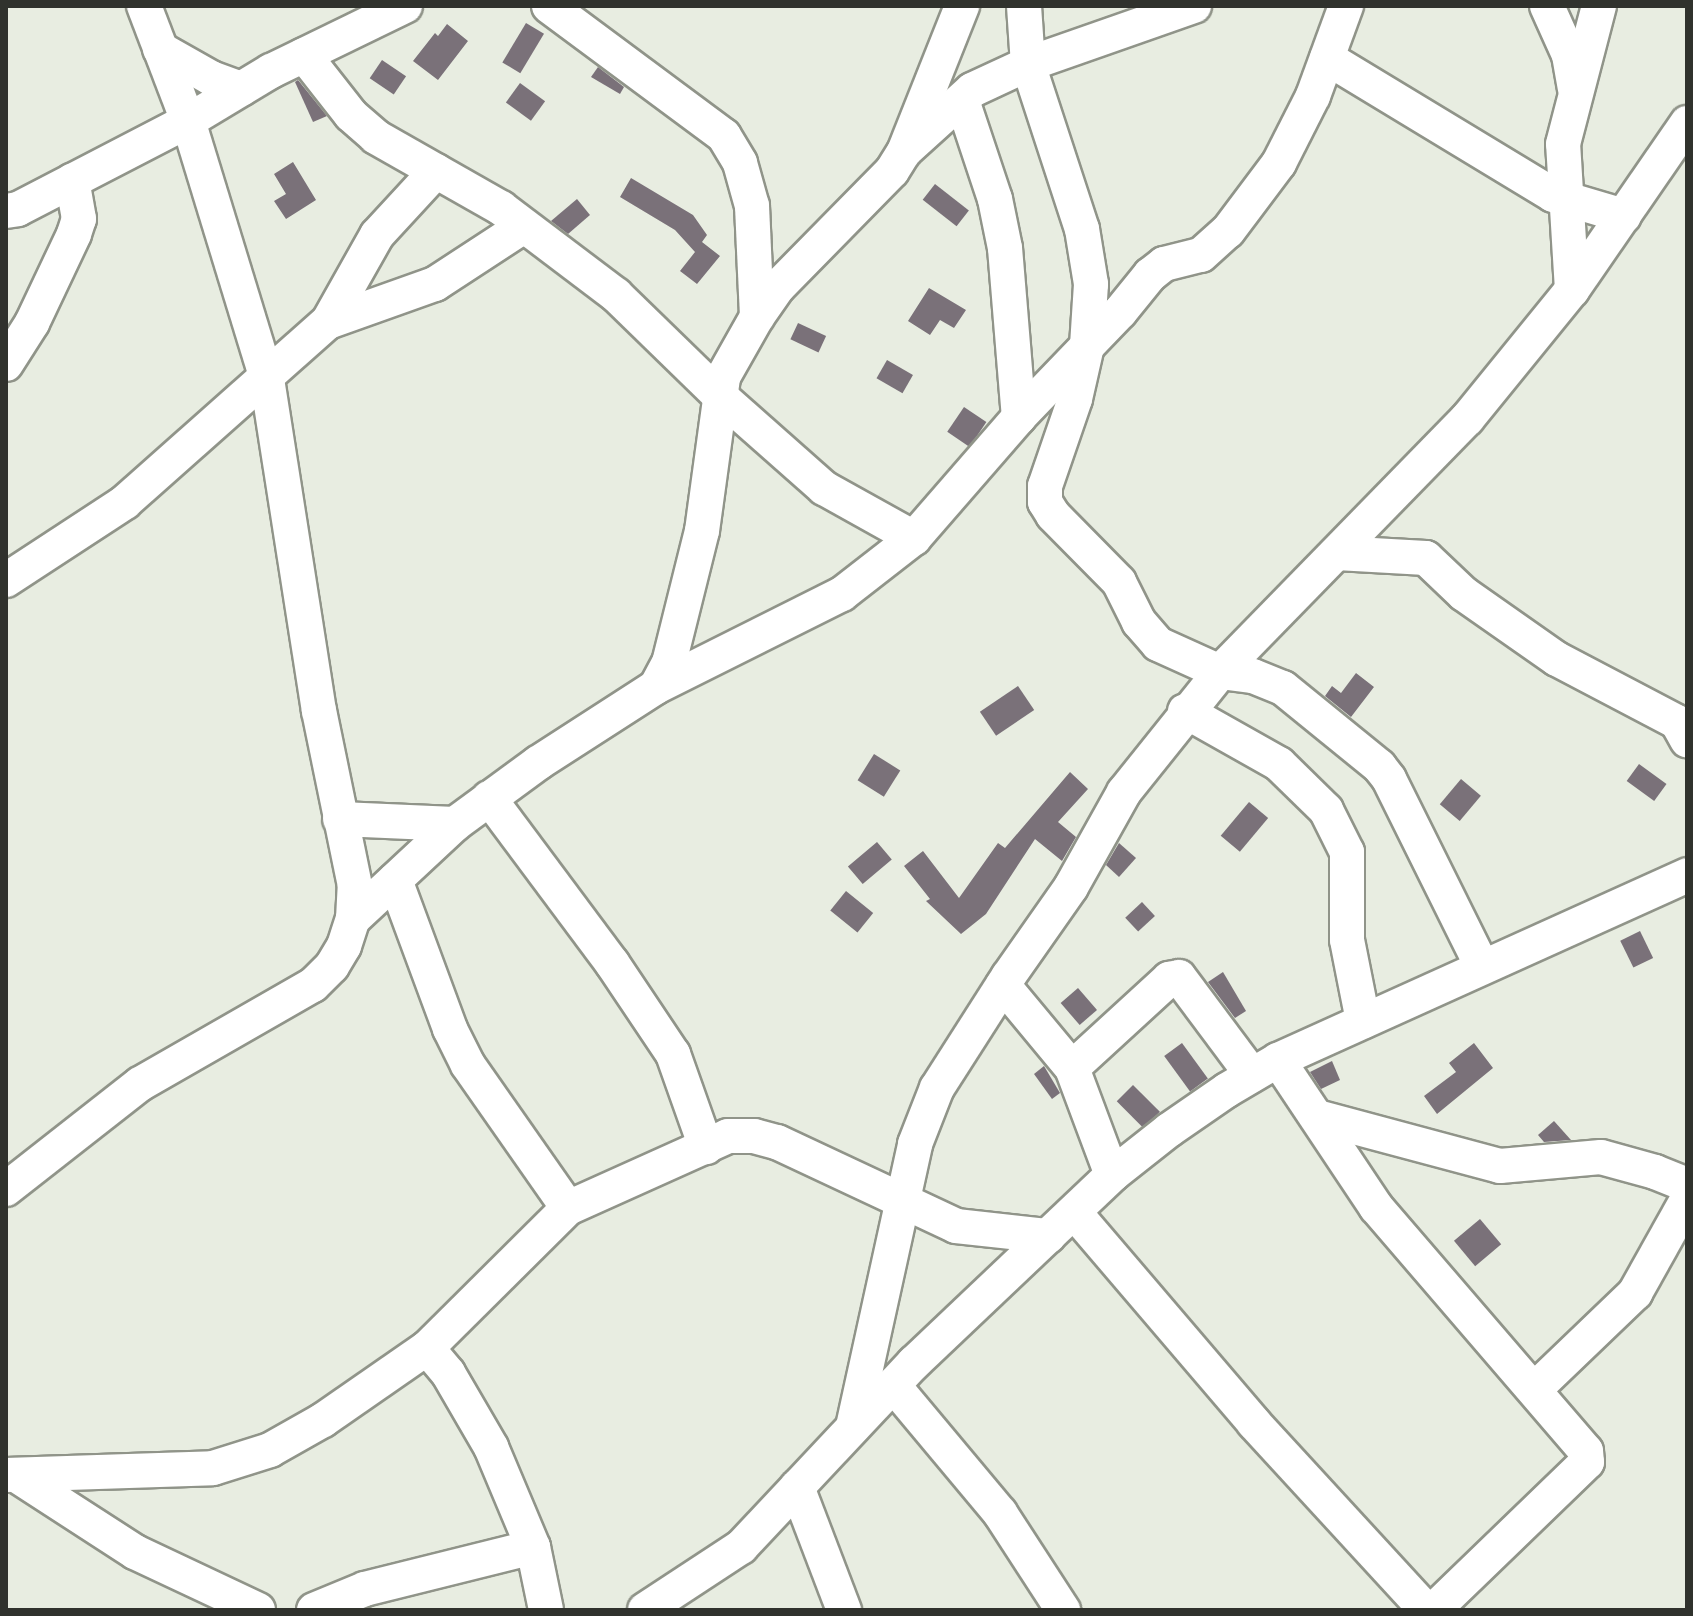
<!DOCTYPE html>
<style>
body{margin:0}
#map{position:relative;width:1693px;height:1616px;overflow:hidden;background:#e8ede1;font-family:Commissioner,sans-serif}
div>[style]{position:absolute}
.building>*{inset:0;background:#7a7179;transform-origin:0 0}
.roads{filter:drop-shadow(2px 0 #909489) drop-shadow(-2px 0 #909489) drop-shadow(0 2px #909489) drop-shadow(0 -2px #909489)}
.minor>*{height:34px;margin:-17px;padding:0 17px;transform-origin:17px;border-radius:17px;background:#fff}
span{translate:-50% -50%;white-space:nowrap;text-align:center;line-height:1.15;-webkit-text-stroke:8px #e8ede1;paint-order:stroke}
.frame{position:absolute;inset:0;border:8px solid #30322d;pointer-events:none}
</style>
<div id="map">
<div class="building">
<i style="left:526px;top:23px;width:21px;height:46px;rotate:31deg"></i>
<i style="clip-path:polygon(447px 24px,468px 41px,438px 80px,413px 61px,435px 33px,438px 36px)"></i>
<i style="left:382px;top:60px;width:29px;height:22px;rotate:34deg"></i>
<i style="clip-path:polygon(598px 67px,624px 87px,620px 94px,591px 77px)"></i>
<i style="clip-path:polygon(298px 80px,327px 116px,313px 122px,295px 82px)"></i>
<i style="left:520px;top:83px;width:31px;height:24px;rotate:36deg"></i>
<i style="clip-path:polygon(293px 162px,316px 200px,286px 219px,274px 201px,286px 194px,274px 174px)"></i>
<i style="clip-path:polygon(631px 178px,693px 215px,707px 235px,702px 242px,720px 256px,697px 284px,680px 271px,695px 252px,675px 230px,620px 197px)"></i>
<i style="left:935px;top:184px;width:43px;height:20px;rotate:38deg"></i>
<i style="clip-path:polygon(577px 199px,590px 215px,568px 234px,551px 221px)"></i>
<i style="clip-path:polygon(929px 288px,966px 310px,954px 328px,940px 320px,930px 335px,908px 321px)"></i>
<i style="left:798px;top:323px;width:31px;height:18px;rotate:25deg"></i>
<i style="left:887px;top:360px;width:30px;height:21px;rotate:30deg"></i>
<i style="left:964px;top:407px;width:27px;height:30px;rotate:34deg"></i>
<i style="clip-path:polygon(1356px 673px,1374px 687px,1351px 717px,1325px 696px,1332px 686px,1341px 693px)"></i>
<i style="left:1018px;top:686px;width:29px;height:46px;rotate:56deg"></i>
<i style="left:874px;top:754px;width:31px;height:31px;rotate:32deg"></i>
<i style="left:1639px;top:764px;width:34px;height:21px;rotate:36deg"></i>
<i style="clip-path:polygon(1070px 772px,1088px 789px,1058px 822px,1076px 837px,1062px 861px,1035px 839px,986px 914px,961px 934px,926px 901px,930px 899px,904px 866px,923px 851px,959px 898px,998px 843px,1005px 848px)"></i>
<i style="left:1461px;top:779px;width:26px;height:33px;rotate:40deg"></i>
<i style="left:1249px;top:802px;width:25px;height:44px;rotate:40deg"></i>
<i style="left:877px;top:842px;width:23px;height:38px;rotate:50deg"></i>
<i style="clip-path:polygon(1119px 843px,1136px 858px,1119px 877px,1106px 865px)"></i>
<i style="left:846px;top:891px;width:35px;height:25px;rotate:39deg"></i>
<i style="left:1142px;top:902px;width:19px;height:23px;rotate:47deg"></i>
<i style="left:1640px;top:931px;width:30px;height:22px;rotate:64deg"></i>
<i style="clip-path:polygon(1223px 972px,1246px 1011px,1235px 1018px,1208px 982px)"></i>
<i style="left:1078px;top:988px;width:29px;height:23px;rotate:49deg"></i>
<i style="left:1182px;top:1043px;width:44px;height:22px;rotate:54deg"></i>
<i style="clip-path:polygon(1474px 1043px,1493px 1068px,1437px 1114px,1424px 1096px,1456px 1072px,1449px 1063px)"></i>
<i style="clip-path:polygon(1332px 1061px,1340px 1080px,1321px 1089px,1310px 1072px)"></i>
<i style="clip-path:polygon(1044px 1066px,1060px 1093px,1052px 1099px,1034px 1074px)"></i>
<i style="left:1133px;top:1085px;width:38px;height:23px;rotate:45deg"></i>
<i style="clip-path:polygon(1554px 1121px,1571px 1140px,1544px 1142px,1538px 1135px)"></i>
<i style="left:1480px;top:1219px;width:33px;height:34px;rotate:50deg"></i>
</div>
<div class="roads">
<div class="minor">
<i style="left:549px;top:6px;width:218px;rotate:36.6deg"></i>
<i style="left:724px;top:136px;width:31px;rotate:59deg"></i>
<i style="left:740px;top:163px;width:45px;rotate:74.4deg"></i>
<i style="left:752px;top:206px;width:111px;rotate:87.4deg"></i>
<i style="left:1024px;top:6px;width:58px;rotate:86.1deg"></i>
<i style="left:1028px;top:64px;width:174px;rotate:71.9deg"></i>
<i style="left:1082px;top:229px;width:56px;rotate:80.7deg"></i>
<i style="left:1091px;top:284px;width:62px;rotate:93.7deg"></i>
<i style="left:1087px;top:346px;width:54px;rotate:102.8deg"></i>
<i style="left:1075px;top:399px;width:92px;rotate:109deg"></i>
<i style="left:1045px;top:486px;width:16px;rotate:90deg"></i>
<i style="left:1045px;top:502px;width:15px;rotate:58deg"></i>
<i style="left:1053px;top:515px;width:94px;rotate:45.4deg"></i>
<i style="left:1119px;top:582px;width:45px;rotate:63.4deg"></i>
<i style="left:1139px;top:622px;width:29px;rotate:49deg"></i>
<i style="left:1158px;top:644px;width:68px;rotate:24.3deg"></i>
<i style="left:1220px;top:672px;width:33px;rotate:7deg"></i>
<i style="left:1253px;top:676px;width:32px;rotate:22deg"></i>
<i style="left:1283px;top:688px;width:124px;rotate:39.1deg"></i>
<i style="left:1379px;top:766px;width:16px;rotate:52deg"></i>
<i style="left:1389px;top:779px;width:209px;rotate:63.6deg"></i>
<i style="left:1547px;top:6px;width:54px;rotate:65.8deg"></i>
<i style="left:1569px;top:55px;width:34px;rotate:80deg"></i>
<i style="left:160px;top:49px;width:59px;rotate:29.6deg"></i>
<i style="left:211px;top:78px;width:32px;rotate:20deg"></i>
<i style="left:304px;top:55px;width:76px;rotate:51.9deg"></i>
<i style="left:351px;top:115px;width:33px;rotate:41deg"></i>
<i style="left:376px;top:137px;width:144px;rotate:29.6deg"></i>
<i style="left:501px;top:208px;width:144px;rotate:37.1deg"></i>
<i style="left:616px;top:295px;width:145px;rotate:44.2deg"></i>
<i style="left:720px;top:396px;width:139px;rotate:41.5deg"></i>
<i style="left:824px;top:488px;width:103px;rotate:29.1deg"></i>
<i style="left:1327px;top:58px;width:264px;rotate:31.2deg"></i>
<i style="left:1553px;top:195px;width:74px;rotate:16.5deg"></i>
<i style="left:962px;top:100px;width:104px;rotate:71.6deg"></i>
<i style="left:995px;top:199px;width:50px;rotate:78.5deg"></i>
<i style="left:1005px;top:248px;width:170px;rotate:85.3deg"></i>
<i style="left:907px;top:149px;width:88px;rotate:-42.2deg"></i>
<i style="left:972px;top:90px;width:62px;rotate:-24.9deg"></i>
<i style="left:1028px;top:64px;width:176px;rotate:-19.3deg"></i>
<i style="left:6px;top:211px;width:12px;rotate:-9deg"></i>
<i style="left:18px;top:209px;width:191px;rotate:-27.4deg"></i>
<i style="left:188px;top:121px;width:97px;rotate:-31.1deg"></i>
<i style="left:271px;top:71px;width:149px;rotate:-25.9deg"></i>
<i style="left:1572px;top:290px;width:146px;rotate:-93.5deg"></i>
<i style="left:1563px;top:144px;width:143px;rotate:-75.4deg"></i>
<i style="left:328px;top:322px;width:114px;rotate:-19.6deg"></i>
<i style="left:435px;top:284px;width:106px;rotate:-33.1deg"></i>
<i style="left:6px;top:364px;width:49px;rotate:-57.6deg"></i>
<i style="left:32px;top:323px;width:98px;rotate:-64.7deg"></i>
<i style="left:74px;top:234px;width:16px;rotate:-72deg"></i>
<i style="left:79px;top:219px;width:39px;rotate:-100deg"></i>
<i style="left:1337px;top:553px;width:89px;rotate:3.2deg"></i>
<i style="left:1426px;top:558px;width:52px;rotate:43.5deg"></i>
<i style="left:1464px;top:594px;width:113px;rotate:35deg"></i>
<i style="left:1557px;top:659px;width:136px;rotate:27.7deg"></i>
<i style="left:1677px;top:722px;width:21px;rotate:61deg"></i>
<i style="left:6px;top:580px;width:142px;rotate:-33.2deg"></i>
<i style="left:125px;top:502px;width:271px;rotate:-41.6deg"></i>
<i style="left:328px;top:322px;width:100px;rotate:-60.6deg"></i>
<i style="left:377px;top:235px;width:87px;rotate:-47.3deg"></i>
<i style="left:656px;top:687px;width:208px;rotate:-26.6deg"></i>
<i style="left:842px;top:594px;width:91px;rotate:-37.9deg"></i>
<i style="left:914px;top:538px;width:160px;rotate:-49deg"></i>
<i style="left:1019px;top:417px;width:146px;rotate:-46.1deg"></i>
<i style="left:1120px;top:312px;width:48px;rotate:-51deg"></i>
<i style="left:1150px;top:275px;width:18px;rotate:-38deg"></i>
<i style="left:1164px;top:264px;width:38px;rotate:-14deg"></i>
<i style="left:1201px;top:255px;width:36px;rotate:-42deg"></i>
<i style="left:1228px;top:231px;width:85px;rotate:-53.1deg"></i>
<i style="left:1279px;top:163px;width:75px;rotate:-63.1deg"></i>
<i style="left:1313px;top:96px;width:96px;rotate:-69.9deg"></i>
<i style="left:1185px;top:711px;width:108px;rotate:29.4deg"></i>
<i style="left:1279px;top:764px;width:66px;rotate:44.4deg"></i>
<i style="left:1326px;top:810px;width:47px;rotate:63.4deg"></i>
<i style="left:1347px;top:852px;width:88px;rotate:90deg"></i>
<i style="left:1347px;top:940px;width:83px;rotate:78.8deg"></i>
<i style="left:489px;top:798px;width:206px;rotate:53.3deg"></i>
<i style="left:612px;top:963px;width:110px;rotate:56.2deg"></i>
<i style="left:673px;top:1054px;width:99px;rotate:70.5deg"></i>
<i style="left:340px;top:819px;width:115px;rotate:2.5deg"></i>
<i style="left:395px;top:880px;width:159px;rotate:69.7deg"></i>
<i style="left:450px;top:1029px;width:40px;rotate:63.4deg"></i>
<i style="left:468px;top:1065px;width:174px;rotate:55deg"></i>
<i style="left:353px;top:919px;width:139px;rotate:-43deg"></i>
<i style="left:455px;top:824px;width:103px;rotate:-36.3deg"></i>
<i style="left:538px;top:763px;width:140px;rotate:-32.8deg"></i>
<i style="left:656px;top:687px;width:27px;rotate:-62deg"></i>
<i style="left:669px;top:663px;width:136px;rotate:-76deg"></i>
<i style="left:702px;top:531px;width:155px;rotate:-82.2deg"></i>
<i style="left:723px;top:377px;width:69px;rotate:-60.5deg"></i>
<i style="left:757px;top:317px;width:38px;rotate:-55deg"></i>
<i style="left:779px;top:286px;width:161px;rotate:-45.5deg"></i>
<i style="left:892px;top:171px;width:22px;rotate:-58deg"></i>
<i style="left:904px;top:152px;width:157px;rotate:-68.3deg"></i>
<i style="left:1003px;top:985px;width:108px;rotate:50.3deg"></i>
<i style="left:1072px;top:1068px;width:114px;rotate:69.5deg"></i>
<i style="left:1278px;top:1060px;width:177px;rotate:56.3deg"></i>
<i style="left:1376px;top:1207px;width:322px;rotate:49.3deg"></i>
<i style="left:1586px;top:1451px;width:11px;rotate:85deg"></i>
<i style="left:1587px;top:1462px;width:213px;rotate:136deg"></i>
<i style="left:1072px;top:1068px;width:132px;rotate:-42.5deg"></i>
<i style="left:1169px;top:979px;width:10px;rotate:-11deg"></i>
<i style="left:1179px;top:977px;width:122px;rotate:53.3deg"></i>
<i style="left:1317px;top:1117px;width:189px;rotate:15deg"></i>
<i style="left:1500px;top:1166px;width:101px;rotate:-5.1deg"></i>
<i style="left:1601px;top:1157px;width:56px;rotate:15.5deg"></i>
<i style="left:1655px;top:1172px;width:35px;rotate:22deg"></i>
<i style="left:6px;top:1189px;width:170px;rotate:-38.1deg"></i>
<i style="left:140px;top:1084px;width:199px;rotate:-29.8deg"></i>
<i style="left:313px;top:985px;width:27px;rotate:-45deg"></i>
<i style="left:332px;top:966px;width:23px;rotate:-59deg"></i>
<i style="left:344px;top:946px;width:28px;rotate:-72deg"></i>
<i style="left:353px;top:919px;width:33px;rotate:-87deg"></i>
<i style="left:355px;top:886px;width:179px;rotate:-101.6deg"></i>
<i style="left:319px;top:711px;width:336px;rotate:-98.9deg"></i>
<i style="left:267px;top:379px;width:270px;rotate:-107deg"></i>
<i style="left:188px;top:121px;width:123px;rotate:-110.9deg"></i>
<i style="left:1074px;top:1212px;width:277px;rotate:49.5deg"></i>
<i style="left:1254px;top:1423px;width:254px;rotate:47.4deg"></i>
<i style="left:427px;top:1348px;width:33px;rotate:50deg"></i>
<i style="left:448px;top:1373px;width:86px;rotate:59.8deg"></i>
<i style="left:491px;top:1447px;width:108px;rotate:67.2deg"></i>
<i style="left:533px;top:1547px;width:64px;rotate:78.3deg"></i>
<i style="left:893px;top:1385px;width:167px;rotate:50.1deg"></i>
<i style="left:1000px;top:1513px;width:116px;rotate:57deg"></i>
<i style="left:1535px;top:1389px;width:139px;rotate:-43.8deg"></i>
<i style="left:1635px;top:1293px;width:107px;rotate:-60.8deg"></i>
<i style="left:853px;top:1427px;width:290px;rotate:-77.6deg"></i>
<i style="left:915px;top:1144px;width:60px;rotate:-68.6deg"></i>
<i style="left:937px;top:1088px;width:132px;rotate:-57.4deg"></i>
<i style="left:1008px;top:977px;width:110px;rotate:-55deg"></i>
<i style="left:1071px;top:887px;width:109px;rotate:-60.8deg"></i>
<i style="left:1124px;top:792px;width:154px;rotate:-51.3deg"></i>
<i style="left:1220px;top:672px;width:354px;rotate:-45.7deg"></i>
<i style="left:1467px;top:419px;width:166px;rotate:-50.9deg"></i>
<i style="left:1572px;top:290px;width:203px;rotate:-55.4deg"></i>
<i style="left:6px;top:1475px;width:207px;rotate:-1.9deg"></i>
<i style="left:213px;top:1468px;width:60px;rotate:-17.5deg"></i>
<i style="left:270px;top:1450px;width:61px;rotate:-29.5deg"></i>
<i style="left:323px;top:1420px;width:126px;rotate:-34.7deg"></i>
<i style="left:427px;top:1348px;width:199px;rotate:-44.8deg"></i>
<i style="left:568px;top:1208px;width:175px;rotate:-24.2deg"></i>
<i style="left:728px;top:1136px;width:26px"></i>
<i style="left:754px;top:1136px;width:24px;rotate:15deg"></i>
<i style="left:777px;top:1142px;width:198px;rotate:25.1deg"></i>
<i style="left:956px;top:1226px;width:93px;rotate:6.2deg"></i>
<i style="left:16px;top:1475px;width:142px;rotate:32.9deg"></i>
<i style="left:135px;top:1552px;width:136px;rotate:25.2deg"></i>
<i style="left:797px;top:1487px;width:132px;rotate:69.1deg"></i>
<i style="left:314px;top:1610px;width:55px;rotate:-22.4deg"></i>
<i style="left:365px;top:1589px;width:173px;rotate:-14deg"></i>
<i style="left:645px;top:1610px;width:115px;rotate:-33.3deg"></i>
<i style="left:741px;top:1547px;width:253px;rotate:-46.8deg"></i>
<i style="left:914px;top:1363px;width:273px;rotate:-43.5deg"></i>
<i style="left:1112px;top:1175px;width:73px;rotate:-38.3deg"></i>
<i style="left:1169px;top:1130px;width:70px;rotate:-34.6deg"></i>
<i style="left:1227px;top:1090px;width:59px;rotate:-30.5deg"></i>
<i style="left:1278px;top:1060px;width:449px;rotate:-24.3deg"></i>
</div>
</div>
<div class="frame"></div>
</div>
